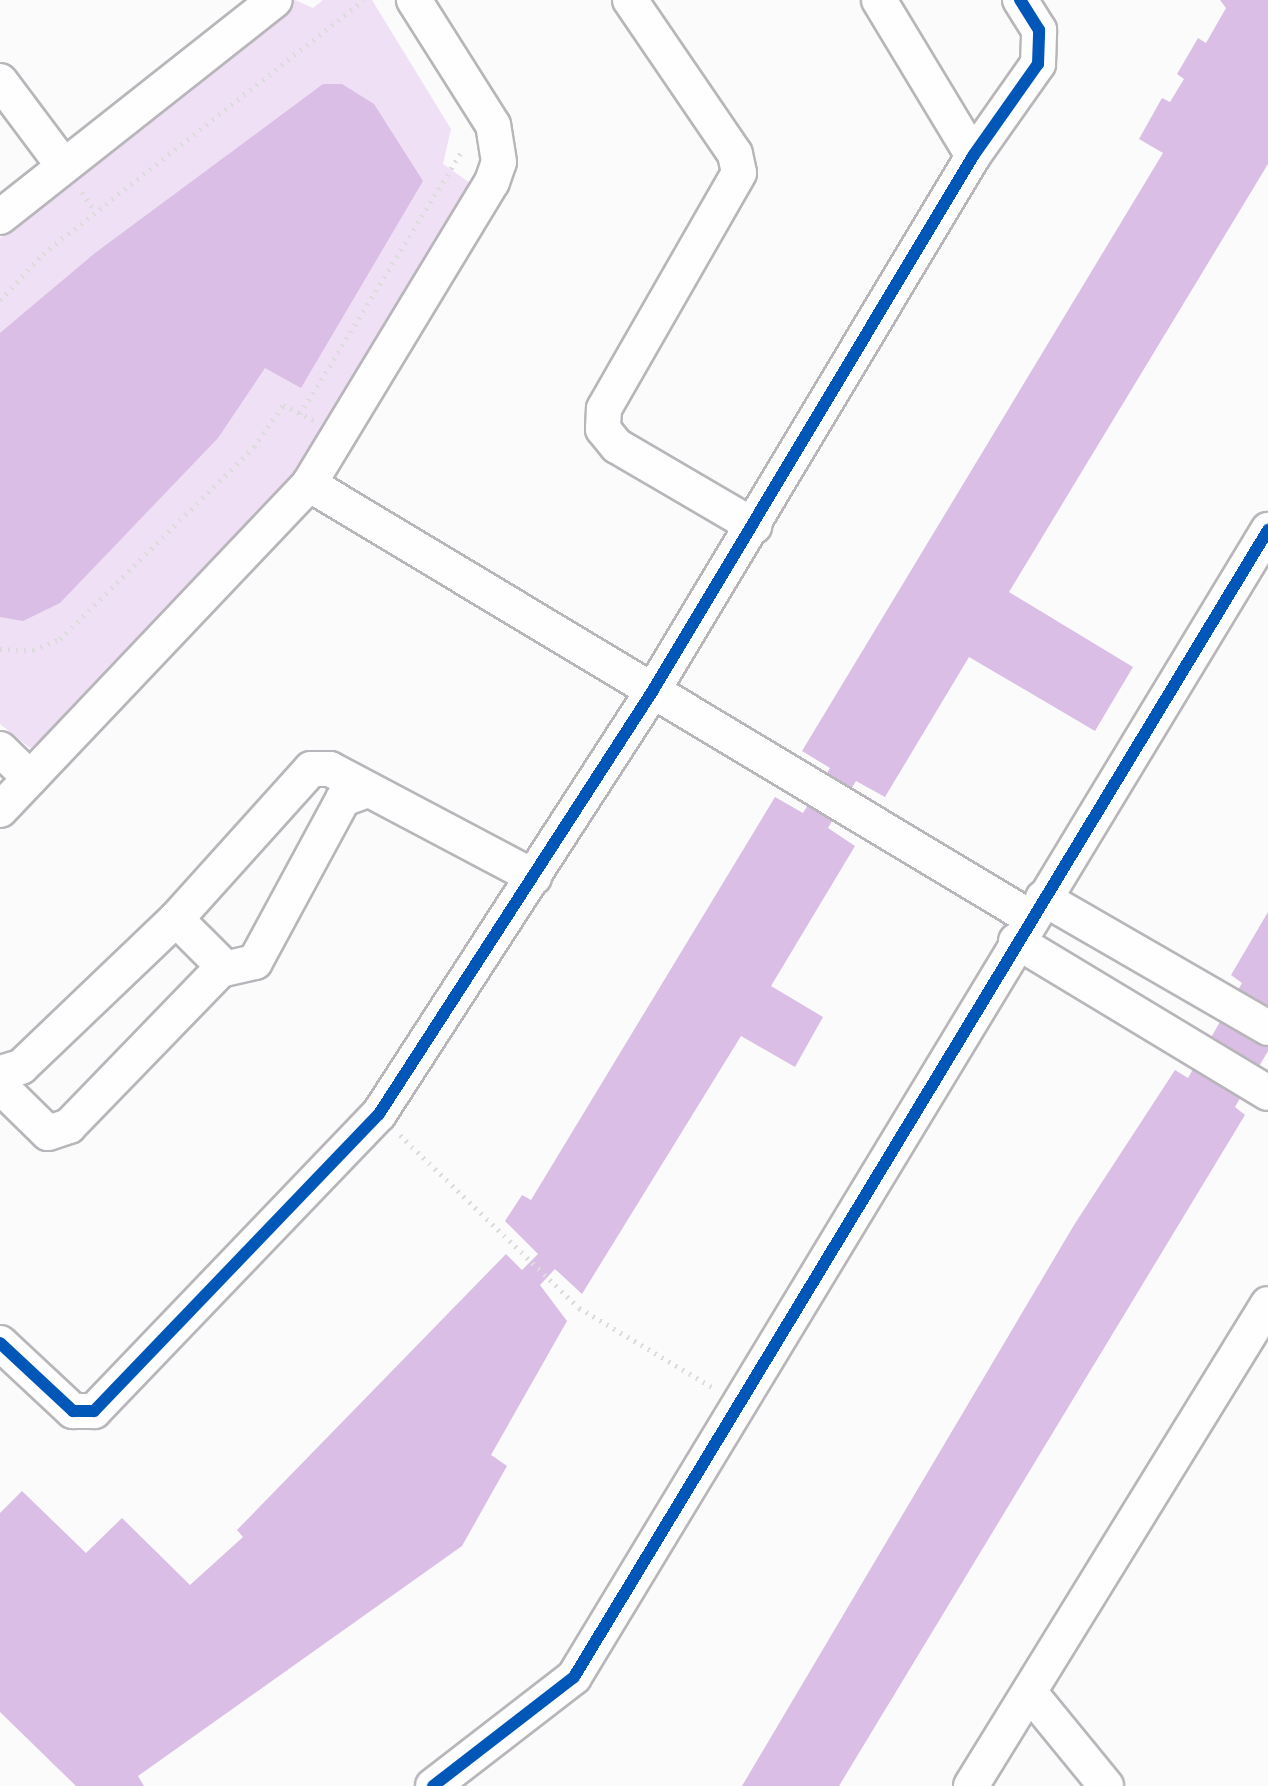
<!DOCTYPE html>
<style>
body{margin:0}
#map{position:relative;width:1268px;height:1786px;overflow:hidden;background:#fbfbfb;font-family:"Noto Serif",serif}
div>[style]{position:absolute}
.green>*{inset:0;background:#efe0f6}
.water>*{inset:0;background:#dabee5}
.path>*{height:5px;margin-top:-2.5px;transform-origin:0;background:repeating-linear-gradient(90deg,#dcdcdc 0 2px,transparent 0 8px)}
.roads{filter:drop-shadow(2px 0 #b9b6bb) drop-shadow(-2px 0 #b9b6bb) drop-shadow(0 2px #b9b6bb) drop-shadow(0 -2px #b9b6bb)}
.minor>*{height:34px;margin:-17px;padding:0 17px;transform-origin:17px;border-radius:17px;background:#fefefe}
.cycleway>*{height:12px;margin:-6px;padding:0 6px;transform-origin:6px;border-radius:6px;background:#0057b8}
span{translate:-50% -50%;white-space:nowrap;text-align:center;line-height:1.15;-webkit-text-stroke:7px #fff;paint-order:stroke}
</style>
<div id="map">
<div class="green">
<i style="clip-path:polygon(295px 0,313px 8px,323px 0,372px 0,451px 129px,443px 164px,473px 185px,276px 505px,41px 746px,30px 748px,0 724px,0 238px)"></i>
</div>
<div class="water">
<i style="clip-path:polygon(1220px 0,1268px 0,1268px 164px,1009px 592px,1133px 667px,1095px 731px,969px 657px,885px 797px,856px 781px,828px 828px,855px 846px,771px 986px,823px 1017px,795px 1067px,741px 1036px,582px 1294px,555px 1269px,540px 1285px,567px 1321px,491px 1455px,507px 1466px,462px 1546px,138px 1776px,144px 1786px,76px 1786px,0 1712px,0 1513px,22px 1491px,86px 1553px,122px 1518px,190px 1585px,243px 1537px,237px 1530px,506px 1254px,522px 1270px,538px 1254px,505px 1221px,522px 1195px,531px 1200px,775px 797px,803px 813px,830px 768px,802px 751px,1163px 153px,1139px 139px,1162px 98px,1170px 102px,1184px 79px,1177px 74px,1198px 38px,1206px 43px,1226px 8px)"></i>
<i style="clip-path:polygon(323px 84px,342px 84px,374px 104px,423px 181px,301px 388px,265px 368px,218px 438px,60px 603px,23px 621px,0 617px,0 333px,95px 253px)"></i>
<i style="clip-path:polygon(1268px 912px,1268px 1051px,1235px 1107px,1245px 1115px,839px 1786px,742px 1786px,1074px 1225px,1175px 1070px,1188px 1078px,1242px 983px,1231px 975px)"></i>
</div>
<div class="path">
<i style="left:82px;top:192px;width:23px;rotate:56deg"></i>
<i style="left:0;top:300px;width:63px;rotate:-46.9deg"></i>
<i style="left:43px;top:254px;width:409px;rotate:-38.4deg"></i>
<i style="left:300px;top:414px;width:311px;rotate:-58.4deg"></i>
<i style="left:0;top:649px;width:33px;rotate:2deg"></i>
<i style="left:33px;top:650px;width:29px;rotate:-22deg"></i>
<i style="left:60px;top:639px;width:273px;rotate:-44.7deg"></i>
<i style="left:254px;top:447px;width:51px;rotate:-55.4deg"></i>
<i style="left:283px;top:405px;width:34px;rotate:26deg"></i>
<i style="left:400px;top:1135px;width:249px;rotate:44deg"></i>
<i style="left:579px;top:1308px;width:157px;rotate:30.7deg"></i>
</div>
<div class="roads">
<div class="minor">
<i style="left:630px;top:0;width:186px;rotate:55.7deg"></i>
<i style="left:735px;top:154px;width:19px;rotate:78deg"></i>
<i style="left:739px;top:173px;width:272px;rotate:119.8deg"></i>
<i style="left:604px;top:409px;width:20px;rotate:93deg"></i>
<i style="left:603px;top:429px;width:22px;rotate:51deg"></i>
<i style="left:617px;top:446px;width:159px;rotate:30.3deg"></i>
<i style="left:879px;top:0;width:182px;rotate:58.9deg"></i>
<i style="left:0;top:81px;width:104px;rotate:53.2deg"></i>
<i style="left:0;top:217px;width:350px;rotate:-38.3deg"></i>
<i style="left:309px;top:484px;width:842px;rotate:31.01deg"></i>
<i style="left:0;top:749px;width:42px;rotate:44deg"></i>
<i style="left:0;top:810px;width:449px;rotate:-46.5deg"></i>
<i style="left:309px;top:484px;width:353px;rotate:-58.8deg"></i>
<i style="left:492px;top:182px;width:21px;rotate:-71deg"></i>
<i style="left:499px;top:162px;width:37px;rotate:-99deg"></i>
<i style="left:493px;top:125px;width:148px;rotate:-122.3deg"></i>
<i style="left:1043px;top:898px;width:260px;rotate:30deg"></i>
<i style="left:176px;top:919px;width:69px;rotate:45deg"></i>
<i style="left:1016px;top:941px;width:294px;rotate:31.1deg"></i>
<i style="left:0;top:1073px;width:22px;rotate:-16deg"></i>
<i style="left:21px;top:1067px;width:214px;rotate:-43.7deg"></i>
<i style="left:176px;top:919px;width:202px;rotate:-48deg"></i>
<i style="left:311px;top:769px;width:19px"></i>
<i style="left:330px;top:769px;width:231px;rotate:27.9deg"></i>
<i style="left:0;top:1086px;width:67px;rotate:44.4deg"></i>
<i style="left:48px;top:1133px;width:22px;rotate:-18deg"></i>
<i style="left:69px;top:1126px;width:217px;rotate:-45.9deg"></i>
<i style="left:220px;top:970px;width:36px;rotate:-13deg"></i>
<i style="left:255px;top:962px;width:185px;rotate:-61.6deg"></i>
<i style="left:343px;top:799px;width:27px;rotate:-20deg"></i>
<i style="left:0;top:1343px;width:100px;rotate:43deg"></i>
<i style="left:73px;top:1411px;width:21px"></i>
<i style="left:94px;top:1411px;width:412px;rotate:-46.2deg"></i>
<i style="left:379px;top:1114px;width:503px;rotate:-57.1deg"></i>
<i style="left:652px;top:692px;width:625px;rotate:-59.08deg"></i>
<i style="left:973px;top:156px;width:113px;rotate:-54.8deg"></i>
<i style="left:1038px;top:64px;width:34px;rotate:-88deg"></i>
<i style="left:1039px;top:30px;width:36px;rotate:-122deg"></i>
<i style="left:1030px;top:1693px;width:120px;rotate:50.7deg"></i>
<i style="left:433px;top:1786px;width:178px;rotate:-37.7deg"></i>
<i style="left:574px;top:1677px;width:1341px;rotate:-58.82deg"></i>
<i style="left:971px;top:1786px;width:566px;rotate:-58.36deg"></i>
</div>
</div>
<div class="cycleway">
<i style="left:0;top:1343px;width:100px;rotate:43deg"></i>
<i style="left:73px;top:1411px;width:21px"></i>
<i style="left:94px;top:1411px;width:412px;rotate:-46.2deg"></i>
<i style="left:379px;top:1114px;width:503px;rotate:-57.1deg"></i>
<i style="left:652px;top:692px;width:625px;rotate:-59.08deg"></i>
<i style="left:973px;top:156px;width:113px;rotate:-54.8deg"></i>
<i style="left:1038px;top:64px;width:34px;rotate:-88deg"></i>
<i style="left:1039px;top:30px;width:36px;rotate:-122deg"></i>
<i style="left:433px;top:1786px;width:178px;rotate:-37.7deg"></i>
<i style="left:574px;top:1677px;width:1341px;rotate:-58.82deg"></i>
</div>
</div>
